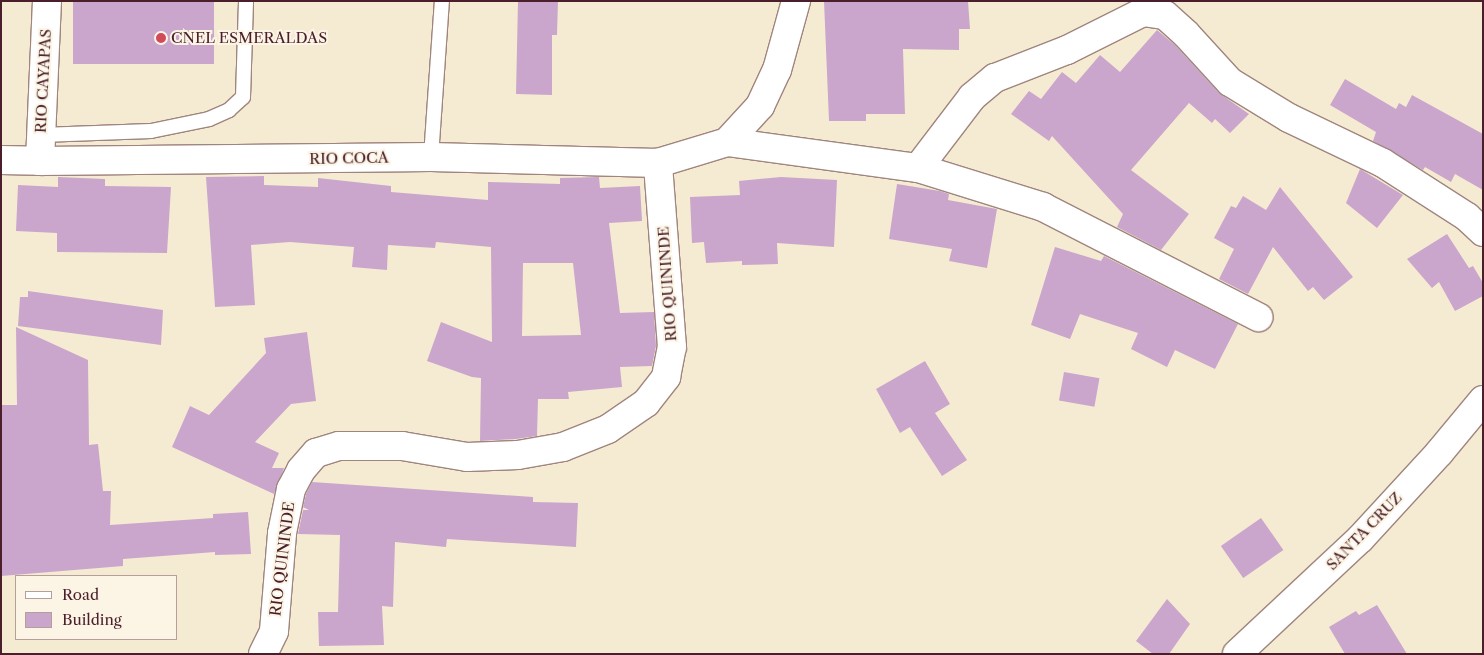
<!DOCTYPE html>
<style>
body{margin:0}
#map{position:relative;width:1484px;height:655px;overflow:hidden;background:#f5ebd2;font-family:"Libre Caslon Text",serif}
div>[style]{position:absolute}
.building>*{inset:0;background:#caa6cc;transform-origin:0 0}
.roads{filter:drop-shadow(1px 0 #a0857e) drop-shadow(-1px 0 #a0857e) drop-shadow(0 1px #a0857e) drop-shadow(0 -1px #a0857e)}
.lane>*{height:14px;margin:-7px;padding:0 7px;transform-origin:7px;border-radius:7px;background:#fff}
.street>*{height:28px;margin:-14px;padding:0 14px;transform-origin:14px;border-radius:14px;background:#fff}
.secondary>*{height:28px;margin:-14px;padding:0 14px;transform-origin:14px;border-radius:14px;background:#fff}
.dots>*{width:14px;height:14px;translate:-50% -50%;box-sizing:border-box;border:2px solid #fcf5e5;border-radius:50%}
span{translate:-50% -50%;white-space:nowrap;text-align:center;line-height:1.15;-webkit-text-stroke:4px #fcf5e5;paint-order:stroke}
.poi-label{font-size:15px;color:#4a1f2b}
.left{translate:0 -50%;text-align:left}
.street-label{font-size:15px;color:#4a1f2b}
.frame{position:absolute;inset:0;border:2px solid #4a1f2b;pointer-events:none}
.legend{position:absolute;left:15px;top:575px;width:162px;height:65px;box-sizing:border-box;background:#fcf5e5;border:1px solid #b59f9b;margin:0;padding:6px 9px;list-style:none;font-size:15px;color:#4a1f2b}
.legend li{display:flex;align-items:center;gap:10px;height:25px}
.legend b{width:25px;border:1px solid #b59f9b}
</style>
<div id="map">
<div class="building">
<i style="left:73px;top:1px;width:141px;height:63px"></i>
<i style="clip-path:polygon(518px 1px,558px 1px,557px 35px,552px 35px,552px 95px,516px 94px)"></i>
<i style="clip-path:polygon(824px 1px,968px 1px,970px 29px,959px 29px,959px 50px,903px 49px,905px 114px,866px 114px,866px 121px,829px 121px)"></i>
<i style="clip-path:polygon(1157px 30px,1175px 45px,1219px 93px,1249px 114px,1230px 133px,1215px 119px,1212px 123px,1189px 103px,1131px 170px,1189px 214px,1161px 250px,1117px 227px,1123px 214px,1052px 136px,1049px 141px,1011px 114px,1029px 91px,1041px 99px,1062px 72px,1076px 83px,1100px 55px,1120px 72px)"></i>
<i style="clip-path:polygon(1345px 79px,1396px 109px,1399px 103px,1406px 107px,1412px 95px,1483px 134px,1483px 190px,1455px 174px,1451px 182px,1425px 167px,1423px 170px,1373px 141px,1376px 132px,1330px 105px)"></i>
<i style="clip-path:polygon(1360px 169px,1403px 195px,1377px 228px,1346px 203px)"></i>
<i style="clip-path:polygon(evenodd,264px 176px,264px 185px,318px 187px,318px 178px,391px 186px,391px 192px,488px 200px,488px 182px,560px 184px,560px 178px,599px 177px,600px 188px,640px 186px,642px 221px,609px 223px,620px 313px,654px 312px,656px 346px,652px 366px,620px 367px,622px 387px,568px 392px,569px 399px,538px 399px,537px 436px,516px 439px,480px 441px,481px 378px,472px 377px,427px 361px,441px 322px,492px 342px,491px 247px,436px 242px,435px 248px,388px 245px,387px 270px,352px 267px,354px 247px,290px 242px,251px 245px,255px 305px,215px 307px,206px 177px,264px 176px,523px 263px,573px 263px,581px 335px,522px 336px,523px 263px)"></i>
<i style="clip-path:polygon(58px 177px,105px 179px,105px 186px,171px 187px,167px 253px,57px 252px,57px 233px,16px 231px,18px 185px,58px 187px)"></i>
<i style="clip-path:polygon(781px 177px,837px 180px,834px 247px,777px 243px,778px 264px,742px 265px,742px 261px,706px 263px,704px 242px,692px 243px,690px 197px,740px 195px,739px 181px)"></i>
<i style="clip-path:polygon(897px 184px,940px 191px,949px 194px,948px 200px,997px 209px,987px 268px,949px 261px,952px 249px,889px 239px)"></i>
<i style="clip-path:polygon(1280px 187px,1353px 277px,1324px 300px,1313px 287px,1308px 291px,1273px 247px,1248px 294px,1219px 279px,1234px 249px,1214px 238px,1231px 206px,1236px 208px,1243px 196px,1266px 210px)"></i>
<i style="clip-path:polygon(1447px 234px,1469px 268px,1473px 266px,1483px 283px,1483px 296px,1455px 311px,1439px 282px,1432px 288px,1407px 259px)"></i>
<i style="clip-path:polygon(1055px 247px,1101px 261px,1104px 256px,1238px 324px,1215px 369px,1175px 350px,1167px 367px,1131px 349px,1138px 333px,1080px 314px,1070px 339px,1031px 325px)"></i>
<i style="clip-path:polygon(28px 291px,163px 310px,161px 345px,18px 326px,20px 297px,28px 297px)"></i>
<i style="clip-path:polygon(16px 327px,88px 360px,89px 445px,98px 444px,103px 491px,111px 491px,110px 525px,213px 518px,213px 514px,248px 512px,251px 554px,215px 555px,215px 552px,123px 559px,123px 566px,1px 576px,1px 405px,17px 405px)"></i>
<i style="clip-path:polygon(307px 332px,316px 401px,291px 404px,255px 442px,279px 453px,272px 468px,284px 468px,274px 494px,172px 447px,190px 406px,209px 415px,266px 353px,264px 338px)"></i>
<i style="clip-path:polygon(925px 361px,950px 404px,935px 413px,967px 460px,942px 476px,910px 427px,900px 433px,876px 389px)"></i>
<i style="left:1064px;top:372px;width:36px;height:29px;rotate:10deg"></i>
<i style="clip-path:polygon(312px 482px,533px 497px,533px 502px,578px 503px,576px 547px,447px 539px,446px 547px,395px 542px,393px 607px,382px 606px,384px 645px,319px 646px,318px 612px,338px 612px,340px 535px,298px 534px,303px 510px,309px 510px,303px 507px,306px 494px)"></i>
<i style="left:1261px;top:518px;width:39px;height:49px;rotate:55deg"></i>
<i style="clip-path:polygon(1167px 599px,1190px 624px,1169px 654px,1153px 654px,1136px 641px)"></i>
<i style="clip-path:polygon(1377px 605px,1407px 654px,1345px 654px,1329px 627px,1356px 611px,1359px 615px)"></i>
</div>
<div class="roads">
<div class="lane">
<i style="left:41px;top:135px;width:110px;rotate:-2.1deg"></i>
<i style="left:151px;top:131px;width:59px;rotate:-11.7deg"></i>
<i style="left:209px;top:119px;width:22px;rotate:-24deg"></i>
<i style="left:229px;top:110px;width:19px;rotate:-43deg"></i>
<i style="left:243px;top:97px;width:96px;rotate:-88.2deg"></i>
<i style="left:431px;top:157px;width:156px;rotate:-86deg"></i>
</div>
<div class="street">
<i style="left:727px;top:142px;width:193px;rotate:7.8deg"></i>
<i style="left:918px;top:168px;width:131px;rotate:17.3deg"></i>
<i style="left:1043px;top:207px;width:242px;rotate:27.1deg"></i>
<i style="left:40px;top:161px;width:391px;rotate:-0.6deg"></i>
<i style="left:431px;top:157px;width:227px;rotate:1.5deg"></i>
<i style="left:658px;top:163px;width:72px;rotate:-16.9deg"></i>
<i style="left:727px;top:142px;width:49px;rotate:-47.5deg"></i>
<i style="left:760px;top:106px;width:40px;rotate:-65deg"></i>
<i style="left:777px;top:70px;width:72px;rotate:-74.6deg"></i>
<i style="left:918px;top:168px;width:89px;rotate:-52.7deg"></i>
<i style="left:972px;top:97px;width:30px;rotate:-40deg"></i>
<i style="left:995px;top:78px;width:77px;rotate:-21.3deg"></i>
<i style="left:1067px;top:50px;width:85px;rotate:-26.6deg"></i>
<i style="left:1143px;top:12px;width:22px;rotate:8deg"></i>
<i style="left:1165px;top:15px;width:28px;rotate:42deg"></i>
<i style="left:1186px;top:34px;width:65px;rotate:47.5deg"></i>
<i style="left:1230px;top:82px;width:69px;rotate:31.4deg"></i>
<i style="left:1289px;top:118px;width:104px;rotate:25.6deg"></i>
<i style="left:1383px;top:163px;width:100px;rotate:32.7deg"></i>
<i style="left:1467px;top:217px;width:22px;rotate:43deg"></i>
<i style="left:263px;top:654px;width:25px;rotate:-64deg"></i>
<i style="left:274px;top:631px;width:98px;rotate:-85.3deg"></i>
<i style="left:282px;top:533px;width:45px;rotate:-78.4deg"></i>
<i style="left:291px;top:489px;width:21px;rotate:-62deg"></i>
<i style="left:301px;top:470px;width:23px;rotate:-49deg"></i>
<i style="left:316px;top:453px;width:24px;rotate:-17deg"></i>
<i style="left:339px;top:446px;width:63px"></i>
<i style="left:402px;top:446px;width:66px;rotate:9.6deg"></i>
<i style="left:467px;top:457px;width:51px;rotate:-2.2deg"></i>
<i style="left:518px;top:455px;width:46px;rotate:-10.1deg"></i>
<i style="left:563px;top:447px;width:48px;rotate:-21.8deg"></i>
<i style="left:608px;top:429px;width:46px;rotate:-34.4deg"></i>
<i style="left:646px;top:403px;width:33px;rotate:-52deg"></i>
<i style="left:666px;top:377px;width:31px;rotate:-79deg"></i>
<i style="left:672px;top:347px;width:185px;rotate:-94.4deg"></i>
<i style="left:1237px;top:654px;width:168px;rotate:-43.1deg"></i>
<i style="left:1360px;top:539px;width:117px;rotate:-47.4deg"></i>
<i style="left:1439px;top:453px;width:69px;rotate:-50.3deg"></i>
</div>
<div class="secondary">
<i style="left:1px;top:160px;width:39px;rotate:1deg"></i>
<i style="left:40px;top:161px;width:160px;rotate:-87.5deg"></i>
</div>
</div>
<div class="dots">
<i style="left:161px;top:38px;background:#d1495b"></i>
</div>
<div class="poi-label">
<span class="left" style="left:171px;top:38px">CNEL ESMERALDAS</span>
</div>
<div class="street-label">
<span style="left:43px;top:81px;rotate:-87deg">RIO CAYAPAS</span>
<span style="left:349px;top:158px;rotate:-1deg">RIO COCA</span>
<span style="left:667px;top:284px;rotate:-94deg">RIO QUININDE</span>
<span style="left:1364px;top:531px;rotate:-46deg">SANTA CRUZ</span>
<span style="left:282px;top:559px;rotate:-83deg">RIO QUININDE</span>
</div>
<div class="frame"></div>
<ul class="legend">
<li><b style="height:6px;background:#fff"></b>Road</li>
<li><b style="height:14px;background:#caa6cc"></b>Building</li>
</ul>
</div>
